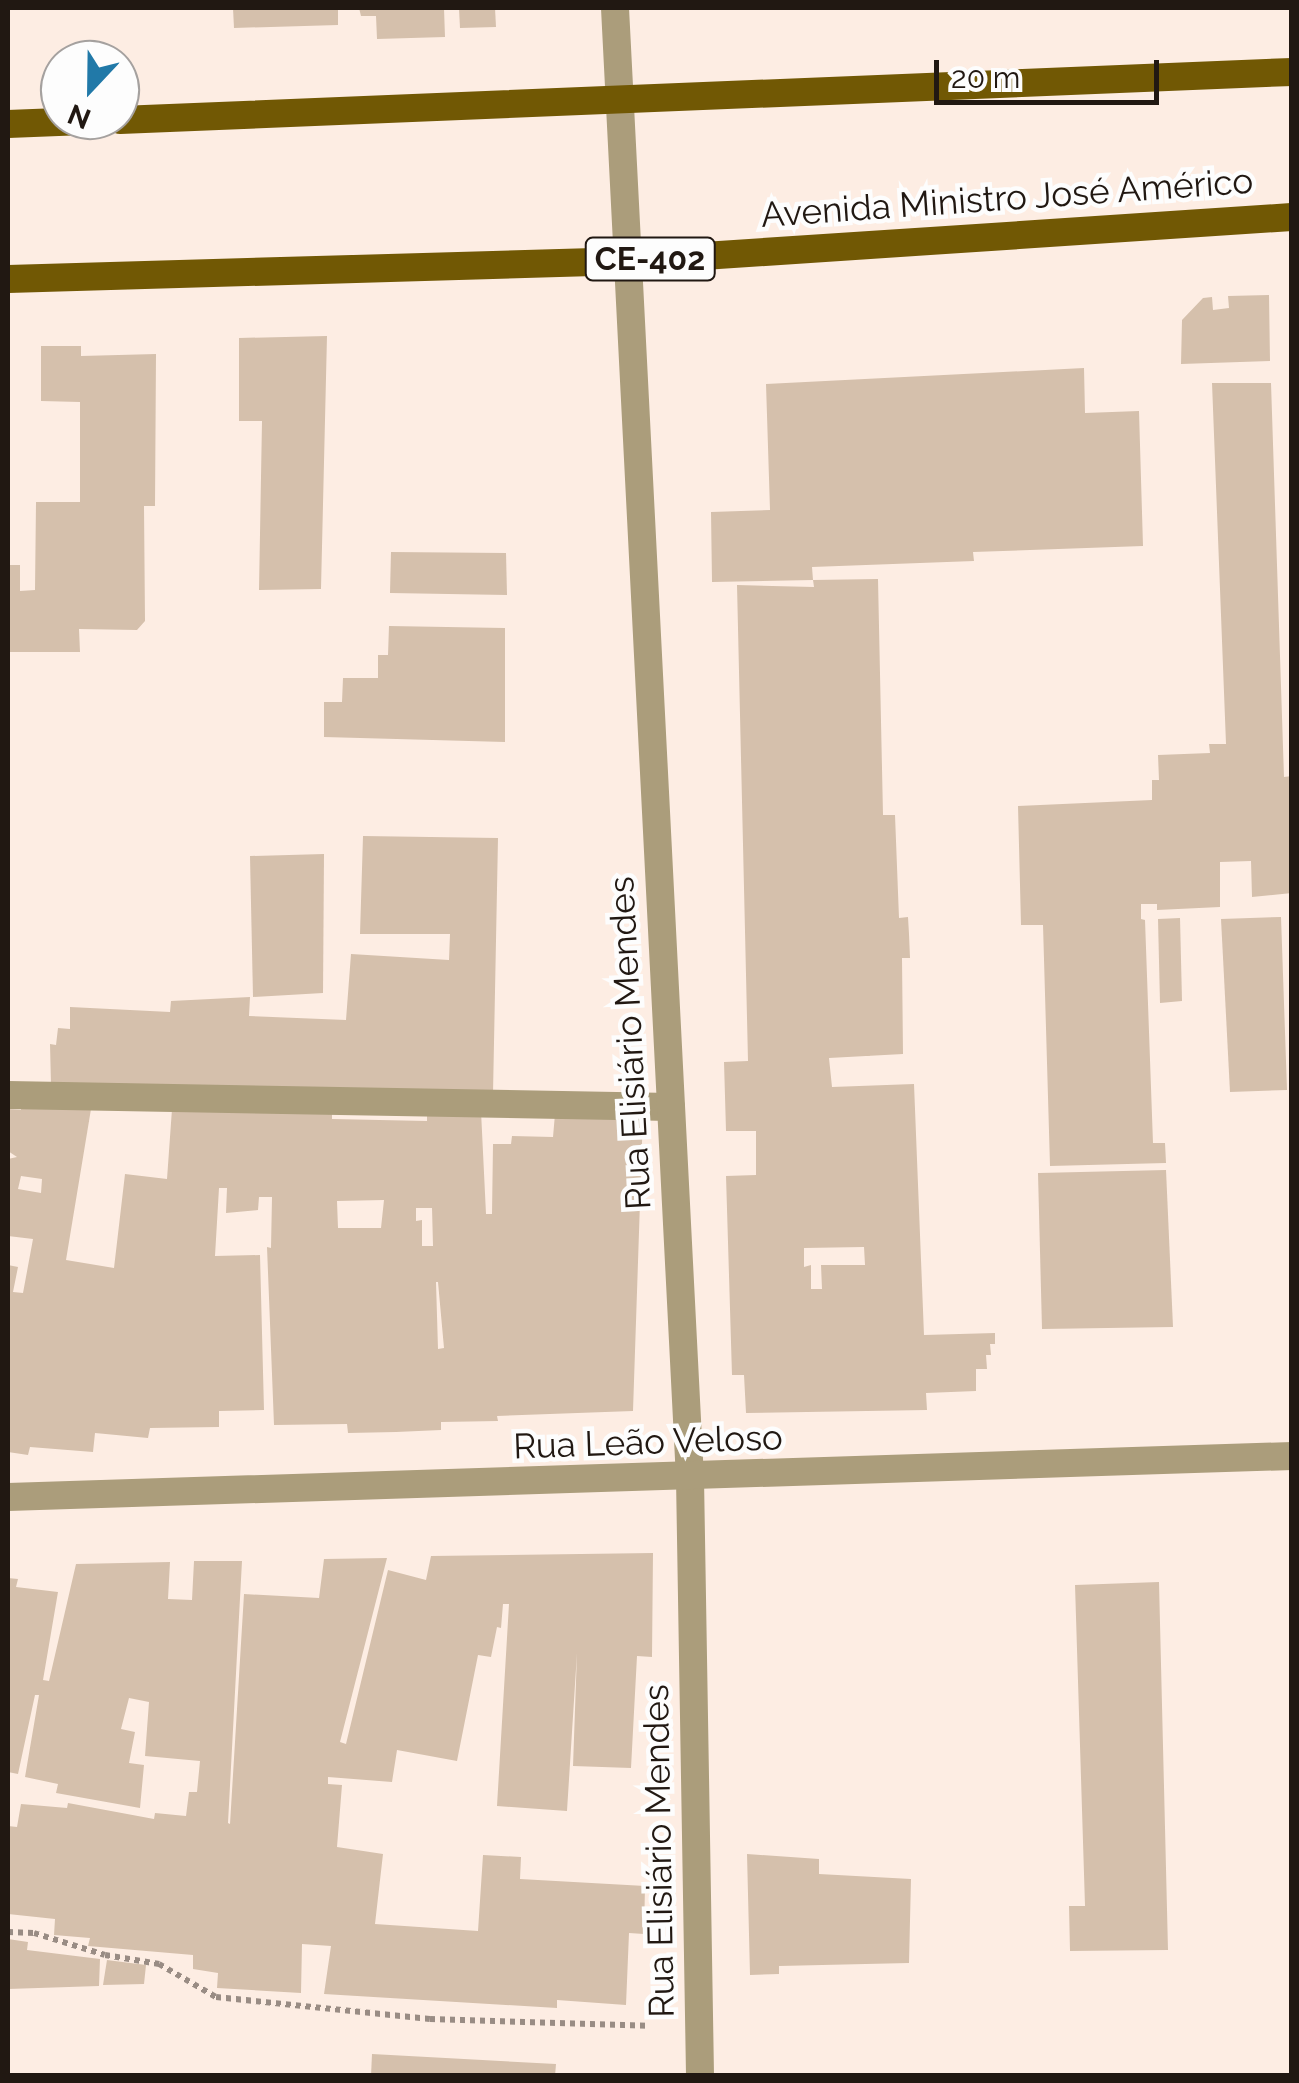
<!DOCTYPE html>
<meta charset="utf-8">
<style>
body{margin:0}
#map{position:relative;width:1299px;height:2083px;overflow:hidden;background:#fdede3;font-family:Raleway,sans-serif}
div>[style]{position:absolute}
.building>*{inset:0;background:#d5c0ac}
.path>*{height:6px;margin-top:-3px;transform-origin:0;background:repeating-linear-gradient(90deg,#998c84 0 5px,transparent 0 10px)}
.service>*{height:28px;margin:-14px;padding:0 14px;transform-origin:14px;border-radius:14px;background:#ab9d7b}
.minor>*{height:28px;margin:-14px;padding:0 14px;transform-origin:14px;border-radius:14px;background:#ab9d7b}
.primary>*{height:28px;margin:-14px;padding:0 14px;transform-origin:14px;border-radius:14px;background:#715804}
span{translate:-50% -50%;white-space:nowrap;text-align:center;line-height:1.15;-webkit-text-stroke:9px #fdfdfd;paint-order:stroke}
.shield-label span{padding:2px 8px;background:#fdfdfd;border:2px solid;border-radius:8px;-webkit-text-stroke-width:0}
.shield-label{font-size:32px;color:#211812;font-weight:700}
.street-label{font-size:35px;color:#211812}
.frame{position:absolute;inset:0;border:10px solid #211812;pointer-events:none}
.north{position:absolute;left:40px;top:40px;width:100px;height:100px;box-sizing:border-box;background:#fdfdfd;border:2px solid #a5a19f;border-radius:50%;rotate:202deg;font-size:28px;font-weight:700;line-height:40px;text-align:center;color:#211812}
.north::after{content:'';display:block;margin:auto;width:35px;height:45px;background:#2179a8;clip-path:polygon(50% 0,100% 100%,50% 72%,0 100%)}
.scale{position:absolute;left:934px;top:60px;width:225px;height:45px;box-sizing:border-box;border:5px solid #211812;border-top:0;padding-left:12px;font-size:30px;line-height:35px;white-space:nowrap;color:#211812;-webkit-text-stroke:8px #fdfdfd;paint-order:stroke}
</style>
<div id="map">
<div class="building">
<i style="clip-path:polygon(233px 8px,338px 8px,338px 25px,234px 28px)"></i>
<i style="clip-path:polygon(359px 8px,444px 8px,445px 37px,377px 39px,376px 16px,361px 16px)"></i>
<i style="clip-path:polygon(459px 8px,495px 8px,496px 27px,460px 28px)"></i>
<i style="clip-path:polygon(1269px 295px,1270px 361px,1181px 364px,1182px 320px,1203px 298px,1212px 297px,1213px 310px,1229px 308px,1228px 296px)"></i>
<i style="clip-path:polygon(327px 336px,321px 589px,259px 590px,262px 421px,239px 421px,239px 338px)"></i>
<i style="clip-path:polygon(41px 346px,81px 346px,81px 356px,156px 354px,155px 506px,144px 506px,145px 621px,137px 630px,79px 629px,80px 652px,8px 652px,8px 565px,20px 565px,20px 591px,35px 590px,36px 502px,80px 502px,80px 402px,41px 401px)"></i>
<i style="clip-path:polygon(1084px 368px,1085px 413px,1139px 411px,1143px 546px,973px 552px,974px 561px,812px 567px,813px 580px,712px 582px,711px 512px,770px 510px,766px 384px)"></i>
<i style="clip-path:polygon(1212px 383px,1271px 383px,1284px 777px,1292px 776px,1292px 893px,1252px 897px,1251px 861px,1220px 862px,1220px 907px,1157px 910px,1157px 904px,1141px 904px,1141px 919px,1145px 920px,1153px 1143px,1165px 1143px,1166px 1163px,1050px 1166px,1043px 925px,1021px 925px,1018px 806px,1152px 800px,1152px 780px,1159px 780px,1158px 755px,1210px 753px,1209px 744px,1226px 744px)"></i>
<i style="clip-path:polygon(391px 552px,506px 553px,507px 595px,390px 593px)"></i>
<i style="clip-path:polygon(evenodd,878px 579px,883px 815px,895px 815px,899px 918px,908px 917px,909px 934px,910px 958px,902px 958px,903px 1054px,829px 1058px,832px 1087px,914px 1084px,924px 1335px,995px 1333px,995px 1344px,990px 1344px,991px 1355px,986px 1355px,987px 1369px,976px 1369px,976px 1391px,926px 1393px,927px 1410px,746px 1413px,744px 1375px,732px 1375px,726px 1176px,756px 1175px,756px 1131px,726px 1131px,724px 1062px,748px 1061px,737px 585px,814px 587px,813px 580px,878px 579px,864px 1247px,865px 1265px,821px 1265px,822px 1289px,811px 1289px,811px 1265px,804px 1267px,804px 1248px,864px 1247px)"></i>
<i style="clip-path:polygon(389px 626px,505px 628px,505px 742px,324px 737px,324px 702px,342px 702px,343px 678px,378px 678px,378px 655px,388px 655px)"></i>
<i style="clip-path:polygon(363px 836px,498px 838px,493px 1094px,51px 1085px,50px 1044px,56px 1045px,58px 1028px,70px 1029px,70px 1007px,170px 1012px,171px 1001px,250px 997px,249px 1016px,346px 1020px,351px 954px,449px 960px,450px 934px,360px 934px)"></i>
<i style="clip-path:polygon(324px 854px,323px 993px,253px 997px,250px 856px)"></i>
<i style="clip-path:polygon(1281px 917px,1287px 1090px,1230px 1092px,1221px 919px)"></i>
<i style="clip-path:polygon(1180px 918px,1182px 1001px,1160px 1003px,1158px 919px)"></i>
<i style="clip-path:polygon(evenodd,21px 1104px,91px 1109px,66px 1260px,114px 1268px,125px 1174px,167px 1179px,172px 1109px,332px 1107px,332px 1119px,427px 1121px,427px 1110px,481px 1111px,486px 1214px,492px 1214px,493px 1144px,511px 1144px,512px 1136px,553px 1137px,555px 1114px,643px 1113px,633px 1411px,497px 1416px,498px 1421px,441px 1422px,441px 1430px,396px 1432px,348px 1433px,347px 1424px,274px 1425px,267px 1247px,271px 1248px,272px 1197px,259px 1197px,258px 1210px,226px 1213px,227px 1188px,219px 1188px,215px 1256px,260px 1255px,264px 1410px,219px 1411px,219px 1427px,150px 1428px,148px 1438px,95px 1433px,93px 1452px,30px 1447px,28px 1455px,8px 1452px,8px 1265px,18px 1267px,13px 1292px,23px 1293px,33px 1239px,8px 1236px,8px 1159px,17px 1157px,8px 1151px,8px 1109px,21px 1110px,21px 1104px,21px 1176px,42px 1179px,41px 1193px,18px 1189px,21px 1176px,21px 1104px,384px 1200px,381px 1228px,338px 1228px,337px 1201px,384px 1200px,21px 1104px,416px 1208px,432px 1208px,433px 1246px,422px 1246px,422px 1220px,416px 1221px,416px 1208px,21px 1104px,436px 1282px,438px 1282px,444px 1348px,438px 1349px,436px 1282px)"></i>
<i style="clip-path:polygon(1166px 1170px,1173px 1327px,1042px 1329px,1038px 1173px)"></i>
<i style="clip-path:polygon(653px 1553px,652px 1657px,637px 1656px,631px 1768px,573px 1766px,577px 1653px,567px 1811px,497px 1806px,509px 1604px,503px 1604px,501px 1628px,497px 1627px,491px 1657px,478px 1655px,457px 1761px,397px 1750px,392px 1782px,328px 1777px,328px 1784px,342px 1785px,337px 1847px,383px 1854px,375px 1924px,478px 1931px,483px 1855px,521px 1857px,520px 1879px,645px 1886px,644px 1934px,629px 1933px,626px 2005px,557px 2000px,557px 2008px,324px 1994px,331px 1946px,302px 1944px,301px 1993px,217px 1988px,218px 1973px,193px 1969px,193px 1955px,88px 1946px,90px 1938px,54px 1935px,55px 1919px,8px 1914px,8px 1826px,17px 1827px,21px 1804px,67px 1808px,68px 1803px,154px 1819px,155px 1813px,186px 1816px,189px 1792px,197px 1792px,200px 1761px,145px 1756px,149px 1702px,129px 1698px,121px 1729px,135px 1732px,129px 1763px,144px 1765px,140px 1808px,56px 1793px,58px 1784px,25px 1777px,39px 1695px,35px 1695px,18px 1774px,8px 1772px,8px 1578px,18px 1579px,16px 1587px,58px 1592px,43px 1680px,49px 1681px,76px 1564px,170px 1562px,168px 1599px,192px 1600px,194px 1561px,242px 1561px,228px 1823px,230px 1824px,244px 1594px,319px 1598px,324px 1559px,387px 1558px,340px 1742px,346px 1744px,388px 1570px,426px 1580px,431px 1556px)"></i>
<i style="clip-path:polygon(1159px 1582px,1168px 1950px,1070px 1951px,1069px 1906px,1085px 1906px,1075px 1585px)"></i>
<i style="clip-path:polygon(747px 1854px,819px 1859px,819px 1874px,911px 1879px,909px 1963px,779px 1966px,779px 1974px,750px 1975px)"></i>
<i style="clip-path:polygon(8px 1939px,28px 1942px,27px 1950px,100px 1959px,99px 1986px,8px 1989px)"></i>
<i style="clip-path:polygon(107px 1960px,146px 1965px,144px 1984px,103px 1985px)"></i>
<i style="clip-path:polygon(372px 2054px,556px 2064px,555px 2076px,371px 2076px)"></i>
</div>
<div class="path">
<i style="left:8px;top:1932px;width:26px;rotate:2deg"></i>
<i style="left:34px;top:1933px;width:74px;rotate:17.2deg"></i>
<i style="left:105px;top:1955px;width:55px;rotate:9.5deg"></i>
<i style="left:159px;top:1964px;width:66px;rotate:30.1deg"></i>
<i style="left:216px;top:1997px;width:215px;rotate:5.9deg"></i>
<i style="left:430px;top:2019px;width:218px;rotate:1.8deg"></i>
</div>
<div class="service">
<i style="left:8px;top:1095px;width:663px;rotate:1.04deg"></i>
</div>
<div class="minor">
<i style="left:615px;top:8px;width:1472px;rotate:87.08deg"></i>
<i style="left:690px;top:1478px;width:598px;rotate:89.04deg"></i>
<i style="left:8px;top:1497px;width:1285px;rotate:-1.83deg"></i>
</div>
<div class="primary">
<i style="left:120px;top:120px;width:1173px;rotate:-2.35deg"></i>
<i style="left:8px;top:124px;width:101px;rotate:-2.3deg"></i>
<i style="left:8px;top:279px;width:620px;rotate:-1.66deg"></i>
<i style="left:628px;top:261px;width:665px;rotate:-3.79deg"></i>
</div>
<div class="shield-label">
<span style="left:650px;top:259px">CE-402</span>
</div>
<div class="street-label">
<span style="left:1007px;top:198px;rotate:-4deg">Avenida Ministro José Américo</span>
<span style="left:630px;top:1043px;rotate:-93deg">Rua Elisiário Mendes</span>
<span style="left:648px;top:1442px;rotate:-2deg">Rua Leão Veloso</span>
<span style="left:659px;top:1851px;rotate:-91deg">Rua Elisiário Mendes</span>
</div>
<div class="frame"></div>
<div class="north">N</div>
<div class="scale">20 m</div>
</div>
